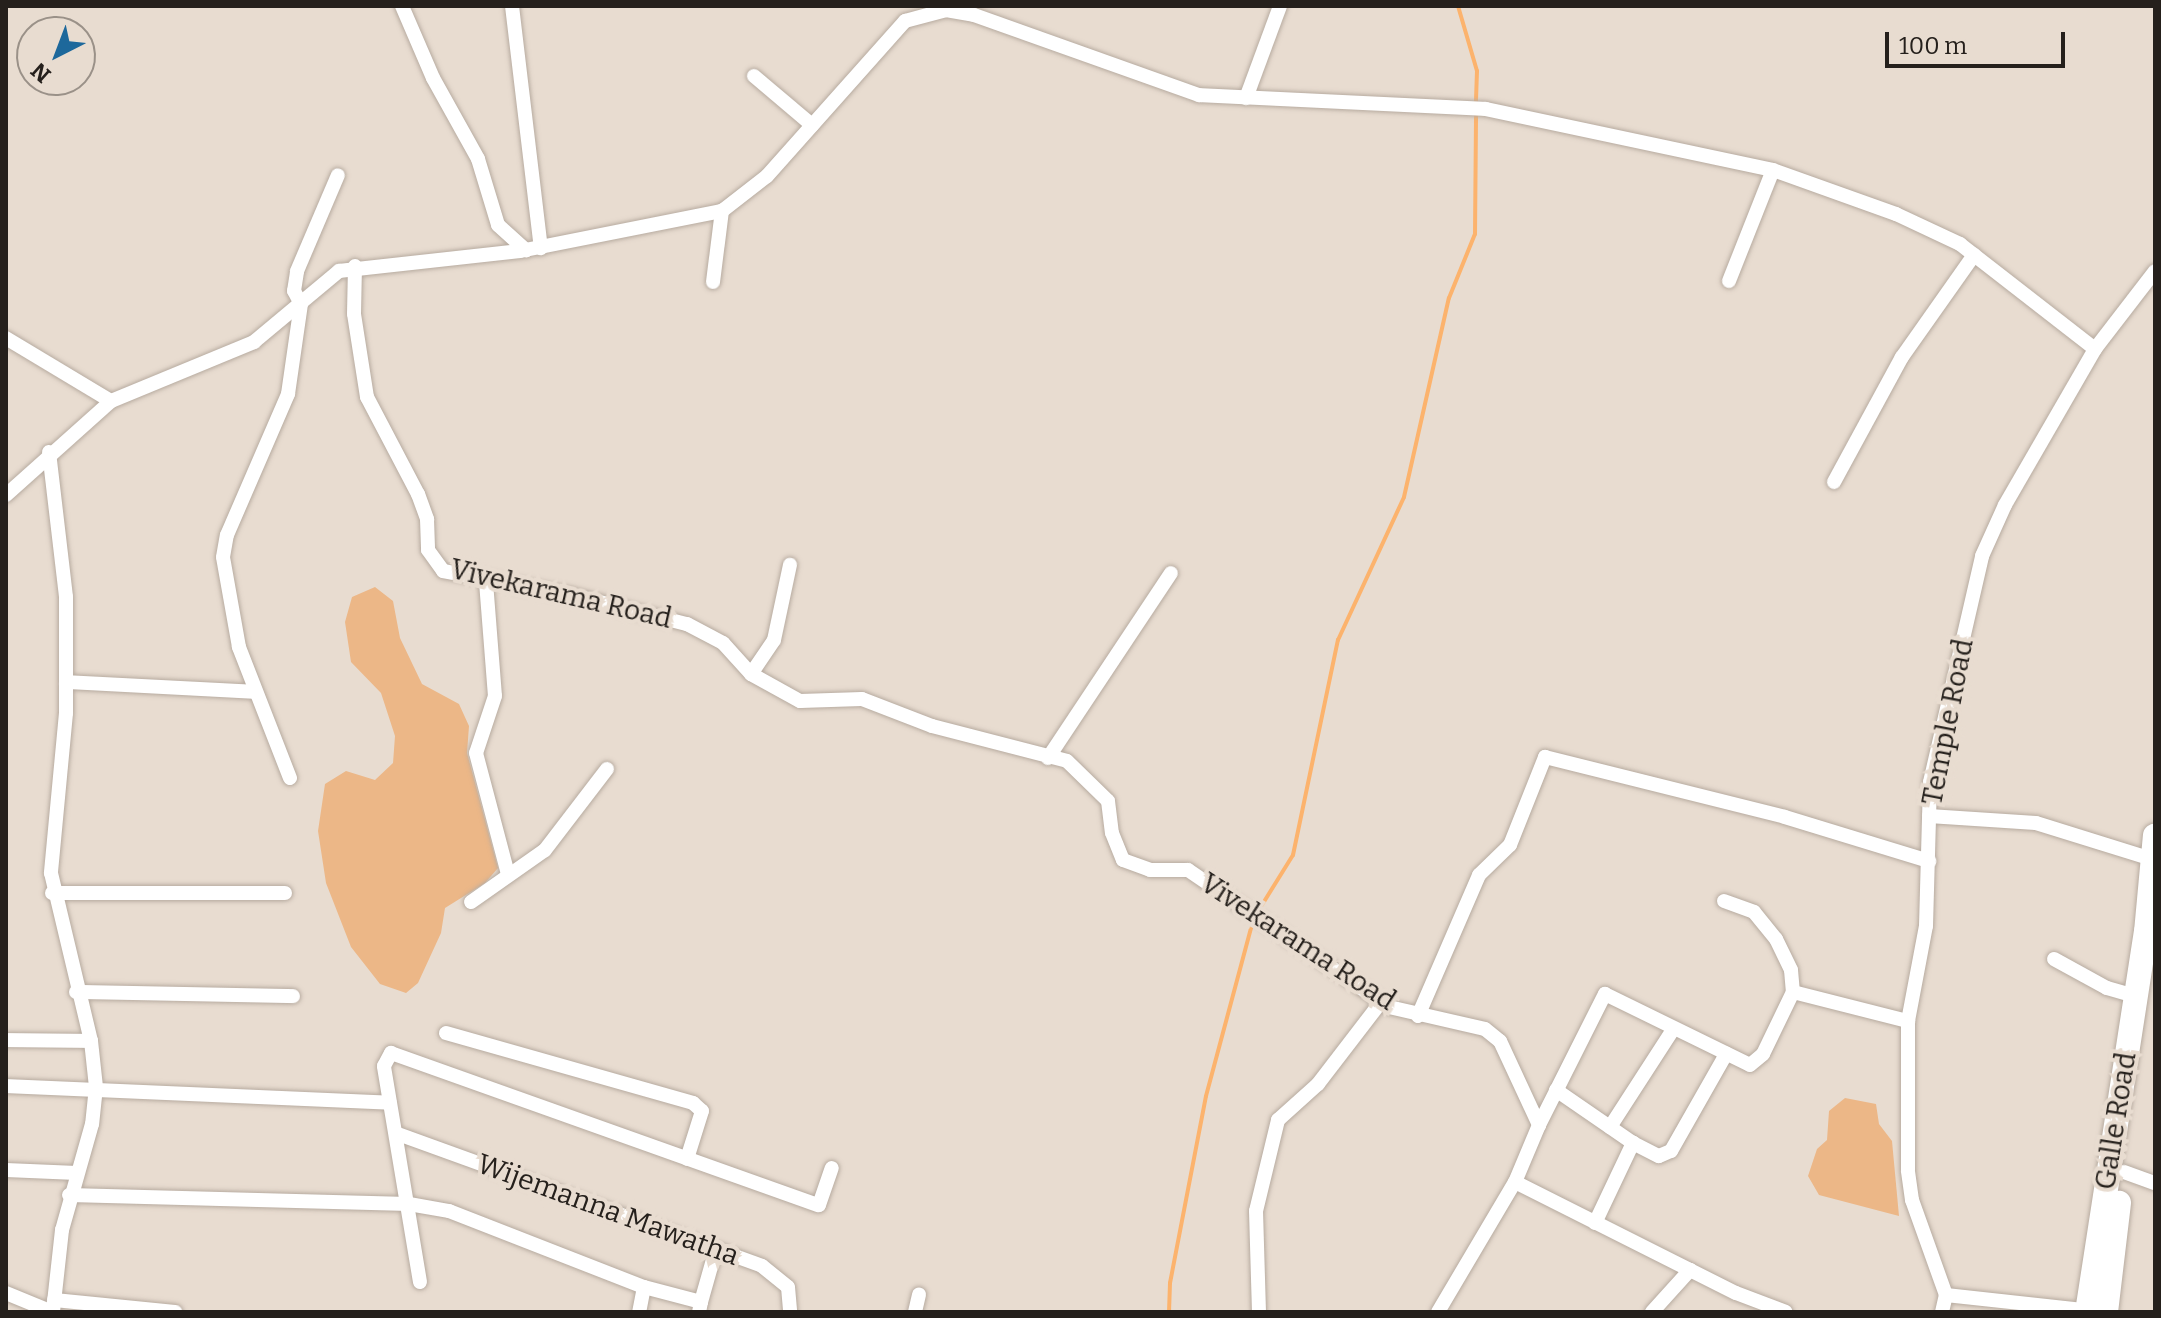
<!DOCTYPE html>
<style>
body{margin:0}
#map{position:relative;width:2161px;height:1318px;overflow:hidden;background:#e8dcd0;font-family:Bitter,serif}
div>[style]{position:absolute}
.green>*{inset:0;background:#ecb787}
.stream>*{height:4px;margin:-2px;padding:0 2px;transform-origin:2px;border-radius:2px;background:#fcb36d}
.roads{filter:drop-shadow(0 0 2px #b7aba0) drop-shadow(0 0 2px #b7aba0)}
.street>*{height:14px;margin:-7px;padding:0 7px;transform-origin:7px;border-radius:7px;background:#fff}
.highway>*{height:24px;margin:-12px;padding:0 12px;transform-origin:12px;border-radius:12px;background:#fff}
span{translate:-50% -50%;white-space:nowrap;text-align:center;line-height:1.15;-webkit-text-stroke:8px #e8dcd0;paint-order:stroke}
.street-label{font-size:28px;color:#25201c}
.frame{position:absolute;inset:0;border:8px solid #25201c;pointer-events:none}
.north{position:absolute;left:16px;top:16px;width:80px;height:80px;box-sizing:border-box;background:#e8dcd0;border:2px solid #9a9188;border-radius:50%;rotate:222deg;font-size:22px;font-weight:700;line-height:32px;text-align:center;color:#25201c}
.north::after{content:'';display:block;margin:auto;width:28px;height:36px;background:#1d689b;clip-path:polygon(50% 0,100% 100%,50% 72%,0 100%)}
.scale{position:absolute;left:1885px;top:32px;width:180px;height:36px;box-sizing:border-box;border:4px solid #25201c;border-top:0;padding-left:10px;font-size:24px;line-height:28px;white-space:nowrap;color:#25201c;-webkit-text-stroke:6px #e8dcd0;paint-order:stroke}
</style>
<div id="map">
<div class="green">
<i style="clip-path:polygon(375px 587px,393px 601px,400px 638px,422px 684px,459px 704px,469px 726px,467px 753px,498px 868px,485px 883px,445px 908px,441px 933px,418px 983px,406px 993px,380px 984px,351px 947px,326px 883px,318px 831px,325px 784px,346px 771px,375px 780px,393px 763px,395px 736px,381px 693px,351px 662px,345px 622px,352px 597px)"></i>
<i style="clip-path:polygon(1845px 1098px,1876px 1104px,1879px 1124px,1892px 1141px,1899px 1216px,1819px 1195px,1808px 1176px,1817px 1149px,1827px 1140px,1829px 1111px)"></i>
</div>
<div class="stream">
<i style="left:1458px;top:6px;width:68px;rotate:73.7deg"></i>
<i style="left:1477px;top:71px;width:33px;rotate:92deg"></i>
<i style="left:1257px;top:913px;width:68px;rotate:-58.2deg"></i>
<i style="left:1293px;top:855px;width:220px;rotate:-78.2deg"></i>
<i style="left:1338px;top:640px;width:157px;rotate:-65.2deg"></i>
<i style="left:1404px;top:497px;width:204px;rotate:-77.3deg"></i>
<i style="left:1449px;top:298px;width:69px;rotate:-67.9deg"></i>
<i style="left:1475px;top:234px;width:121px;rotate:-89.5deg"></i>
<i style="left:1169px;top:1312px;width:29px;rotate:-88deg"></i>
<i style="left:1170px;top:1283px;width:190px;rotate:-79.1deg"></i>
<i style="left:1206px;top:1096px;width:182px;rotate:-75deg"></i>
</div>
<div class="roads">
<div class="street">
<i style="left:402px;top:6px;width:78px;rotate:66.7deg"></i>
<i style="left:433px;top:78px;width:93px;rotate:60.9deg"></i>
<i style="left:478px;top:159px;width:69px;rotate:73.1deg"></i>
<i style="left:498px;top:225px;width:38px;rotate:42deg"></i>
<i style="left:512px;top:6px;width:244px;rotate:83.2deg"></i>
<i style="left:754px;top:76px;width:76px;rotate:40.2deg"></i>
<i style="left:1246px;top:98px;width:98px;rotate:-69.7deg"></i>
<i style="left:355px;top:266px;width:48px;rotate:91.2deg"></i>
<i style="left:354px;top:314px;width:84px;rotate:81.1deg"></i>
<i style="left:367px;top:397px;width:110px;rotate:62.3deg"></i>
<i style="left:418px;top:494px;width:27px;rotate:70deg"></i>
<i style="left:427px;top:519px;width:31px;rotate:88deg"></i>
<i style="left:428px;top:550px;width:26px;rotate:54deg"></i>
<i style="left:443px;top:571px;width:131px;rotate:10.5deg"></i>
<i style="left:572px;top:595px;width:119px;rotate:14.2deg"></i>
<i style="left:687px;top:624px;width:41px;rotate:27.8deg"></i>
<i style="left:723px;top:643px;width:42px;rotate:47.9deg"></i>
<i style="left:751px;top:674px;width:56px;rotate:28.9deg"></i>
<i style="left:800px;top:701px;width:62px;rotate:-1.8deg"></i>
<i style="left:862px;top:699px;width:75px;rotate:21.1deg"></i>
<i style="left:932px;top:726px;width:139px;rotate:14.5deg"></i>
<i style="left:1067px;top:761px;width:57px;rotate:44.3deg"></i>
<i style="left:1108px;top:801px;width:32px;rotate:83deg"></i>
<i style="left:1112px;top:833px;width:29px;rotate:68deg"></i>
<i style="left:1123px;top:860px;width:29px;rotate:20deg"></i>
<i style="left:1150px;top:870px;width:38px"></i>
<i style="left:1188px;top:870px;width:243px;rotate:34.3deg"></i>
<i style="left:1389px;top:1007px;width:98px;rotate:12.9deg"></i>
<i style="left:1485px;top:1029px;width:19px;rotate:39deg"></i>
<i style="left:1500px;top:1041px;width:93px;rotate:65.1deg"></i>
<i style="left:1539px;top:1125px;width:62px;rotate:112.8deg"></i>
<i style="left:1515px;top:1182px;width:247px;rotate:26.7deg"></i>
<i style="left:1736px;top:1293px;width:53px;rotate:20.8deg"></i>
<i style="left:1729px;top:281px;width:119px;rotate:-68.4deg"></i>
<i style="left:713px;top:282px;width:72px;rotate:-82.8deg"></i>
<i style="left:6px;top:338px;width:122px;rotate:31deg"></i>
<i style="left:49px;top:452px;width:146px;rotate:83.3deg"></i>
<i style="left:66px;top:597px;width:116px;rotate:90deg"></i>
<i style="left:66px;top:713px;width:161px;rotate:95.4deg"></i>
<i style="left:51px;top:873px;width:173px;rotate:76.6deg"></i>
<i style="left:91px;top:1041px;width:46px;rotate:83.8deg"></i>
<i style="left:96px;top:1087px;width:37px;rotate:96deg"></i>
<i style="left:92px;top:1124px;width:110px;rotate:105.8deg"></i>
<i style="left:62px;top:1230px;width:82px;rotate:96.3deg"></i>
<i style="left:1834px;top:482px;width:142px;rotate:-61.5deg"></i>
<i style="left:1902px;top:357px;width:125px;rotate:-54.8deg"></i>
<i style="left:6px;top:495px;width:141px;rotate:-41.8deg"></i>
<i style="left:111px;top:401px;width:155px;rotate:-22.4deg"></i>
<i style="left:254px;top:342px;width:111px;rotate:-39.9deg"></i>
<i style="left:339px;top:271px;width:182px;rotate:-6.3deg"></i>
<i style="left:520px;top:251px;width:206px;rotate:-11.2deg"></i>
<i style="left:722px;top:211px;width:57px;rotate:-37.9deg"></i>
<i style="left:767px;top:176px;width:208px;rotate:-48.3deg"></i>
<i style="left:905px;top:21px;width:42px;rotate:-15deg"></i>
<i style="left:946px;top:10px;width:28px;rotate:10deg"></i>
<i style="left:974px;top:15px;width:239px;rotate:19.6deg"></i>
<i style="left:1199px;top:95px;width:287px;rotate:2.8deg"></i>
<i style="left:1486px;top:109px;width:293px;rotate:12deg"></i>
<i style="left:1773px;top:170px;width:131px;rotate:19.7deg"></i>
<i style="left:1896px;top:214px;width:71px;rotate:25.1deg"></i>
<i style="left:1960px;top:244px;width:171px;rotate:37.9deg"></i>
<i style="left:486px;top:582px;width:114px;rotate:85.5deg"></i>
<i style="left:495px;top:696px;width:60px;rotate:108.4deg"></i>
<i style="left:476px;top:753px;width:125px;rotate:75.2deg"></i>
<i style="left:751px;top:674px;width:41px;rotate:-55.9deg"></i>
<i style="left:774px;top:640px;width:77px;rotate:-78deg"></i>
<i style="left:66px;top:682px;width:190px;rotate:3deg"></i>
<i style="left:1048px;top:758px;width:222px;rotate:-56.4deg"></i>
<i style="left:290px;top:778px;width:141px;rotate:-111.3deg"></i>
<i style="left:239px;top:647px;width:91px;rotate:-100.1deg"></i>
<i style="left:223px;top:557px;width:22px;rotate:-80deg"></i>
<i style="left:227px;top:535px;width:154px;rotate:-66.6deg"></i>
<i style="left:288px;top:394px;width:91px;rotate:-81.8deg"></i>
<i style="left:301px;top:304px;width:15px;rotate:-118deg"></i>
<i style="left:294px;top:291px;width:20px;rotate:-81deg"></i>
<i style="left:297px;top:271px;width:104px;rotate:-66.9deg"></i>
<i style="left:1929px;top:816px;width:107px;rotate:3.7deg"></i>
<i style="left:2036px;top:823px;width:125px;rotate:17.3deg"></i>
<i style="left:52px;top:893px;width:233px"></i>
<i style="left:1724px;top:901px;width:32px;rotate:20deg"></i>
<i style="left:1754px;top:912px;width:35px;rotate:51deg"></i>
<i style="left:1776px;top:939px;width:34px;rotate:64deg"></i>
<i style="left:1791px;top:970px;width:22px;rotate:85deg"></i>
<i style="left:471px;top:902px;width:90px;rotate:-35.1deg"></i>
<i style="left:545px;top:850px;width:102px;rotate:-52.6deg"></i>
<i style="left:2054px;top:959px;width:60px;rotate:28.7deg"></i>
<i style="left:2107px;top:988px;width:29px;rotate:16deg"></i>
<i style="left:76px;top:992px;width:217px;rotate:1.1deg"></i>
<i style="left:1418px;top:1016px;width:154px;rotate:-66.6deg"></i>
<i style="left:1479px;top:875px;width:43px;rotate:-44.1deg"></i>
<i style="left:1510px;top:845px;width:95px;rotate:-68.3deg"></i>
<i style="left:1545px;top:757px;width:247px;rotate:14deg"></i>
<i style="left:1785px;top:817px;width:151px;rotate:17deg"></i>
<i style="left:446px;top:1033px;width:257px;rotate:15.8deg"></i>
<i style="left:693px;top:1103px;width:12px;rotate:42deg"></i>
<i style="left:702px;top:1111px;width:50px;rotate:107.4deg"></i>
<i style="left:6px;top:1040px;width:85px;rotate:0.7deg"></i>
<i style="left:6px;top:1086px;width:384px;rotate:2.5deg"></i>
<i style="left:1556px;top:1090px;width:93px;rotate:34.5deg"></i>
<i style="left:1539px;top:1125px;width:147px;rotate:-63.3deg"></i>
<i style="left:1605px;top:994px;width:161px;rotate:26.1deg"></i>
<i style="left:1750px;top:1065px;width:17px;rotate:-40deg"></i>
<i style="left:1763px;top:1054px;width:69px;rotate:-64.2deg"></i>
<i style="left:1793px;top:992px;width:119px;rotate:14.2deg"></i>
<i style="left:1610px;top:1127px;width:114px;rotate:-57.1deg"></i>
<i style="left:398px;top:1134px;width:387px;rotate:19.9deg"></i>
<i style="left:762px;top:1266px;width:33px;rotate:39deg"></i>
<i style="left:788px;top:1287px;width:25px;rotate:85deg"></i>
<i style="left:6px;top:1170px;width:71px;rotate:2.4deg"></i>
<i style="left:2124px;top:1172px;width:33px;rotate:20deg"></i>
<i style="left:69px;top:1195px;width:340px;rotate:1.5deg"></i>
<i style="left:409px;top:1204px;width:41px;rotate:9.9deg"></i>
<i style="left:449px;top:1211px;width:209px;rotate:21.3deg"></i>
<i style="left:644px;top:1287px;width:25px;rotate:101deg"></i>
<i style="left:1595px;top:1223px;width:89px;rotate:-64.6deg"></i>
<i style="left:1633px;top:1143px;width:29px;rotate:27deg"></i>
<i style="left:1659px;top:1156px;width:13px;rotate:-23deg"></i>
<i style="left:1671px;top:1151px;width:112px;rotate:-60.4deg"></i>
<i style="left:420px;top:1282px;width:219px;rotate:-99.5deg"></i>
<i style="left:384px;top:1066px;width:15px;rotate:-62deg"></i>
<i style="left:391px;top:1053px;width:454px;rotate:19.6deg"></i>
<i style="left:819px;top:1205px;width:39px;rotate:-71deg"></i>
<i style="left:644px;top:1287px;width:59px;rotate:14.7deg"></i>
<i style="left:701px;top:1302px;width:10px;rotate:101deg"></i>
<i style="left:6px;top:1293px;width:50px;rotate:22.4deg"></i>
<i style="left:1946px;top:1295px;width:149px;rotate:6.2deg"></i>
<i style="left:54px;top:1300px;width:122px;rotate:5.7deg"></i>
<i style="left:701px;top:1302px;width:55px;rotate:-74.2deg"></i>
<i style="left:915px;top:1312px;width:18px;rotate:-77deg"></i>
<i style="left:1259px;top:1312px;width:101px;rotate:-91.7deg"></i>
<i style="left:1256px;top:1211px;width:94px;rotate:-76.4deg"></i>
<i style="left:1278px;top:1120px;width:54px;rotate:-42deg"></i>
<i style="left:1318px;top:1084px;width:103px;rotate:-52.5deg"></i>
<i style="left:1438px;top:1312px;width:151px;rotate:-59.4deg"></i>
<i style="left:1652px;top:1312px;width:57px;rotate:-47.9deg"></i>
<i style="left:1942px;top:1312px;width:17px;rotate:-77deg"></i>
<i style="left:1946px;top:1295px;width:101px;rotate:-109.7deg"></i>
<i style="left:1912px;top:1200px;width:30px;rotate:-98deg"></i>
<i style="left:1908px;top:1170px;width:149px;rotate:-90deg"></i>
<i style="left:1908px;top:1021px;width:97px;rotate:-79.3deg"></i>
<i style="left:1926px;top:926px;width:144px;rotate:-88.4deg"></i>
<i style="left:1930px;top:782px;width:232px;rotate:-77deg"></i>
<i style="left:1982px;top:556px;width:56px;rotate:-65.7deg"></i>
<i style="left:2005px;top:505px;width:180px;rotate:-60deg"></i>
<i style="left:2095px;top:349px;width:98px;rotate:-52.4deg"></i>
</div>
<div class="highway">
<i style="left:2087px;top:1312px;width:385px;rotate:-81.2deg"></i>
<i style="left:2146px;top:932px;width:97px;rotate:-84.7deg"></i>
<i style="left:2106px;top:1312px;width:110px;rotate:-83.2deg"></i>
</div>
</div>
<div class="street-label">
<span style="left:561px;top:594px;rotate:13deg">Vivekarama Road</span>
<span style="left:1948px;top:722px;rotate:-79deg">Temple Road</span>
<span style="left:1298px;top:942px;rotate:33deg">Vivekarama Road</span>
<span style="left:2116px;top:1121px;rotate:-81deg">Galle Road</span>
<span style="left:608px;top:1210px;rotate:20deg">Wijemanna Mawatha</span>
</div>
<div class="frame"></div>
<div class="north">N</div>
<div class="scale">100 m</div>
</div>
